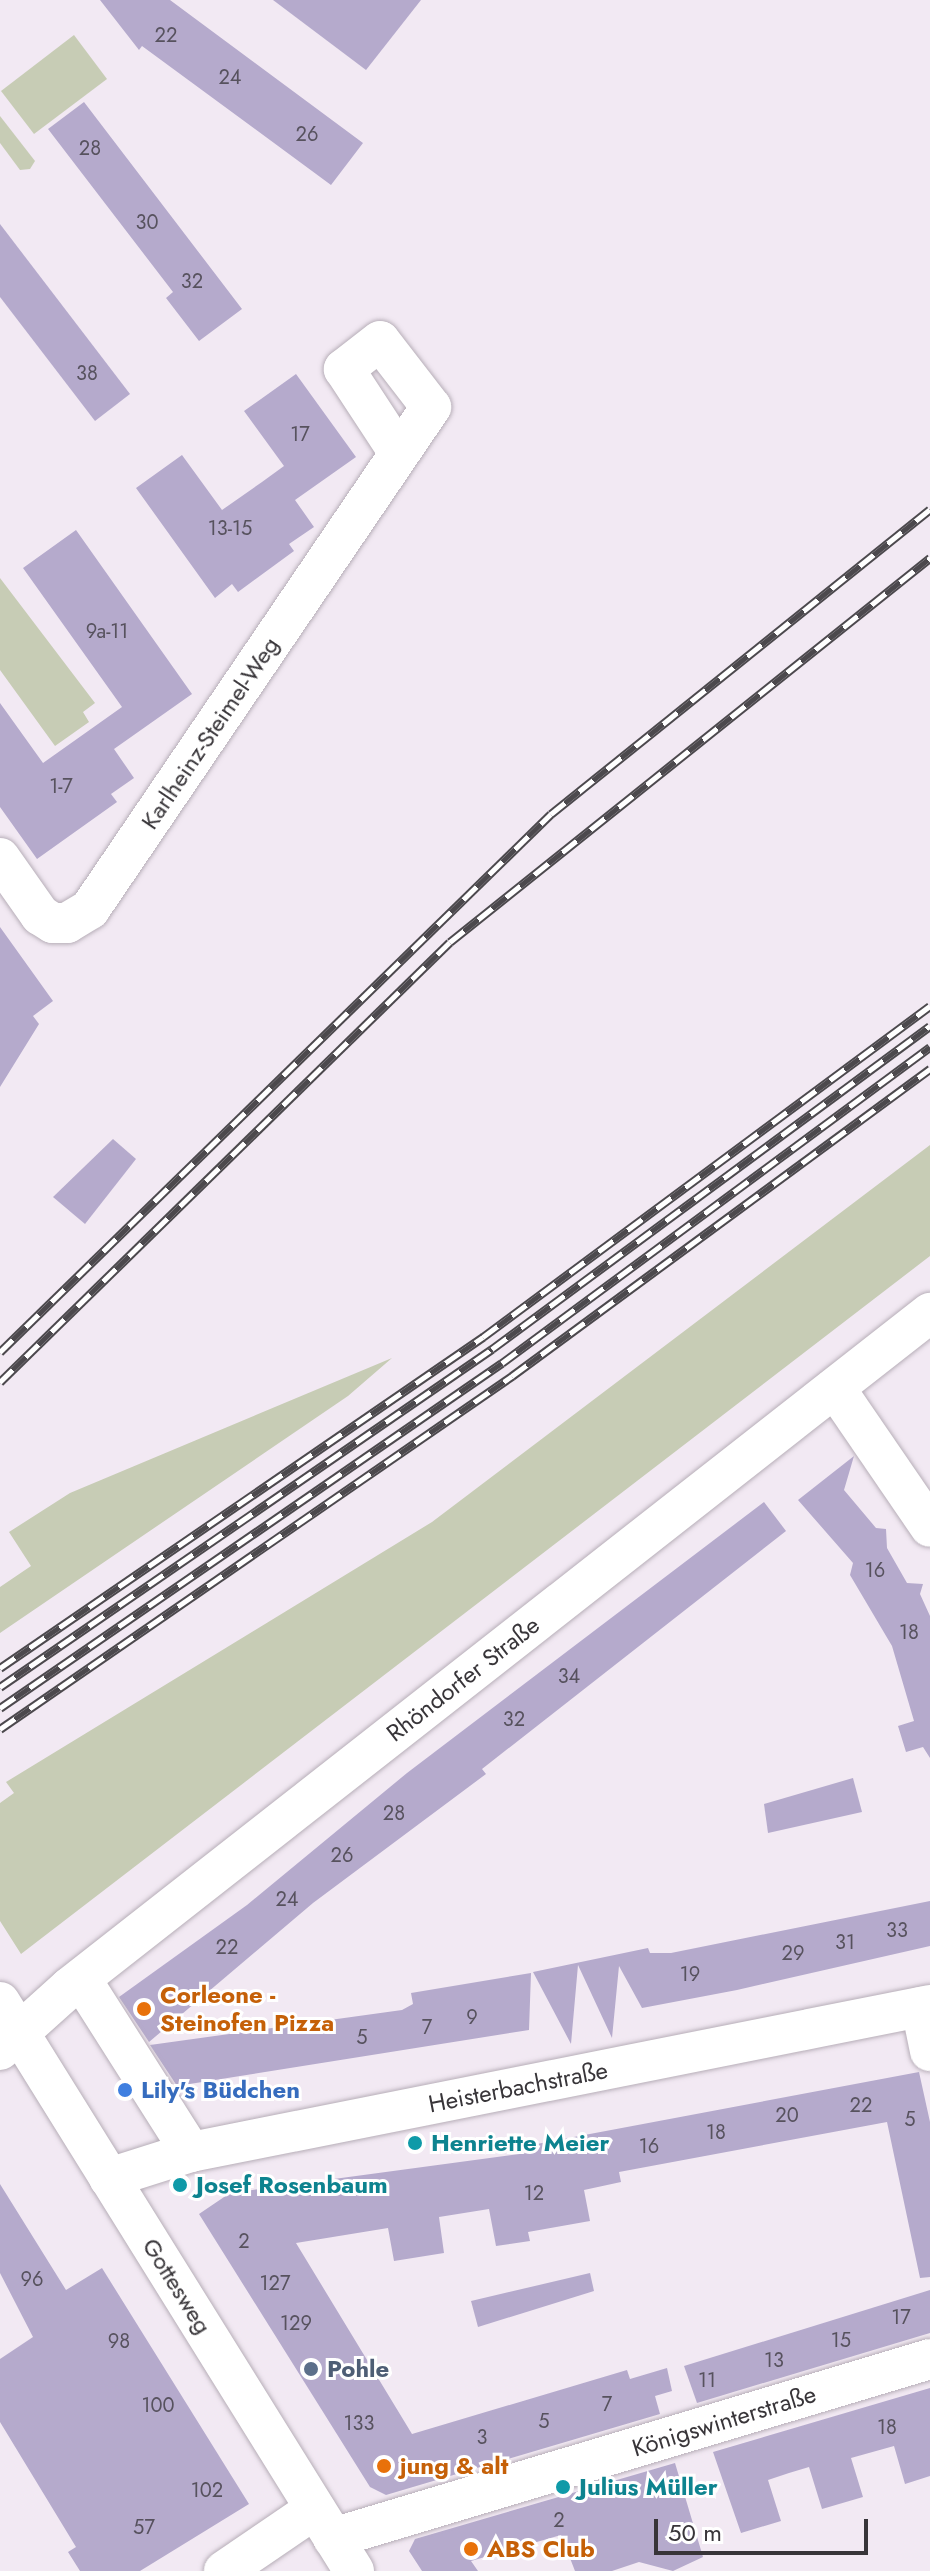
<!DOCTYPE html>
<meta charset="utf-8">
<style>
body{margin:0}
#map{position:relative;width:930px;height:2571px;overflow:hidden;background:#f2e9f3;font-family:Jost,sans-serif}
div>[style]{position:absolute}
.green>*{inset:0;background:#c7ccb5}
.building>*{inset:0;background:#b5aacc}
.roads{filter:drop-shadow(0 0 2px #b7aeb8) drop-shadow(0 0 2px #b7aeb8)}
.minor>*{height:40px;margin:-20px;padding:0 20px;transform-origin:20px;border-radius:20px;background:#fff}
.rail>*{height:9px;margin-top:-4.5px;transform-origin:0;background:repeating-linear-gradient(90deg,#fff 0 18px,#4c494d 0 36px);box-sizing:border-box;border-block:2px solid #4c494d}
.dots>*{width:22px;height:22px;translate:-50% -50%;box-sizing:border-box;border:4px solid #fff;border-radius:50%}
span{translate:-50% -50%;white-space:nowrap;text-align:center;line-height:1.15;-webkit-text-stroke:6px #fff;paint-order:stroke}
.number-label{font-size:20px;color:#57525e}
.number-label span{-webkit-text-stroke-width:0}
.street-label{font-size:24px;color:#383539}
.food-label{font-size:24px;color:#c56008;font-weight:700}
.left{translate:0 -50%;text-align:left}
.shop-label{font-size:24px;color:#366cbe;font-weight:700}
.culture-label{font-size:24px;color:#0d838f;font-weight:700}
.service-label{font-size:24px;color:#4e5e75;font-weight:700}
.scale{position:absolute;left:654px;top:2519px;width:214px;height:36px;box-sizing:border-box;border:4px solid #383539;border-top:0;padding-left:10px;font-size:24px;line-height:28px;white-space:nowrap;color:#383539;-webkit-text-stroke:6px #fff;paint-order:stroke}
</style>
<div id="map">
<div class="green">
<i style="clip-path:polygon(74px 35px,107px 79px,34px 134px,1px 91px)"></i>
<i style="clip-path:polygon(0 116px,35px 161px,30px 169px,20px 170px,0 143px)"></i>
<i style="clip-path:polygon(0 578px,95px 703px,83px 712px,89px 722px,55px 746px,0 670px)"></i>
<i style="clip-path:polygon(930px 1145px,930px 1256px,21px 1954px,0 1921px,0 1803px,14px 1793px,6px 1782px,432px 1522px)"></i>
<i style="clip-path:polygon(392px 1358px,348px 1396px,0 1633px,0 1587px,31px 1566px,9px 1532px,70px 1493px)"></i>
</div>
<div class="building">
<i style="clip-path:polygon(100px 0,170px 0,363px 143px,331px 185px,142px 46px,139px 50px)"></i>
<i style="clip-path:polygon(273px 0,421px 0,366px 70px)"></i>
<i style="clip-path:polygon(84px 102px,242px 309px,199px 341px,166px 298px,173px 292px,48px 129px)"></i>
<i style="clip-path:polygon(0 224px,130px 394px,95px 421px,0 297px)"></i>
<i style="clip-path:polygon(296px 374px,356px 457px,295px 500px,314px 527px,289px 544px,294px 551px,238px 592px,232px 584px,215px 598px,136px 488px,182px 455px,222px 510px,262px 482px,284px 466px,244px 411px)"></i>
<i style="clip-path:polygon(76px 530px,192px 694px,114px 749px,134px 778px,111px 794px,117px 802px,37px 859px,0 807px,0 703px,43px 763px,122px 707px,23px 568px)"></i>
<i style="clip-path:polygon(0 927px,53px 1001px,33px 1016px,39px 1024px,0 1087px)"></i>
<i style="clip-path:polygon(113px 1139px,136px 1159px,85px 1224px,53px 1197px)"></i>
<i style="clip-path:polygon(854px 1456px,844px 1490px,876px 1528px,886px 1529px,887px 1548px,907px 1583px,923px 1584px,920px 1594px,930px 1616px,930px 1758px,923px 1747px,906px 1752px,898px 1726px,914px 1721px,892px 1646px,850px 1575px,853px 1563px,798px 1500px)"></i>
<i style="clip-path:polygon(764px 1502px,786px 1531px,482px 1769px,486px 1774px,313px 1903px,149px 2042px,119px 1997px,247px 1905px,407px 1773px)"></i>
<i style="clip-path:polygon(853px 1778px,862px 1812px,768px 1833px,764px 1804px)"></i>
<i style="clip-path:polygon(930px 1901px,930px 1946px,737px 1990px,642px 2008px,619px 1966px,612px 2038px,578px 1965px,571px 2044px,533px 1972px,648px 1948px,650px 1953px,671px 1953px)"></i>
<i style="clip-path:polygon(531px 1973px,529px 2030px,177px 2086px,150px 2045px,402px 2010px,413px 2004px,411px 1993px)"></i>
<i style="clip-path:polygon(919px 2072px,930px 2122px,930px 2277px,920px 2278px,887px 2122px,619px 2172px,621px 2182px,584px 2190px,590px 2221px,528px 2232px,530px 2241px,496px 2246px,489px 2209px,439px 2217px,444px 2253px,394px 2261px,388px 2228px,296px 2243px,412px 2434px,627px 2370px,630px 2379px,667px 2368px,672px 2391px,655px 2396px,660px 2414px,386px 2495px,370px 2487px,199px 2214px,230px 2193px,527px 2153px,526px 2146px)"></i>
<i style="clip-path:polygon(0 2184px,66px 2290px,102px 2268px,249px 2504px,140px 2571px,80px 2571px,68px 2552px,76px 2547px,0 2422px,0 2359px,33px 2337px,0 2273px)"></i>
<i style="clip-path:polygon(590px 2273px,594px 2291px,478px 2327px,471px 2301px)"></i>
<i style="clip-path:polygon(930px 2290px,930px 2333px,697px 2403px,684px 2366px)"></i>
<i style="clip-path:polygon(930px 2388px,930px 2476px,905px 2484px,894px 2446px,851px 2458px,863px 2497px,822px 2509px,809px 2467px,789px 2473px,768px 2480px,781px 2521px,741px 2533px,713px 2452px)"></i>
<i style="clip-path:polygon(675px 2463px,703px 2557px,673px 2571px,639px 2562px,612px 2571px,575px 2571px,561px 2535px,471px 2561px,478px 2571px,422px 2571px,409px 2551px,415px 2539px)"></i>
</div>
<div class="roads">
<div class="minor">
<i style="left:0;top:858px;width:70px;rotate:54.9deg"></i>
<i style="left:40px;top:915px;width:15px;rotate:32deg"></i>
<i style="left:53px;top:923px;width:14px"></i>
<i style="left:67px;top:923px;width:27px;rotate:-31deg"></i>
<i style="left:90px;top:909px;width:607px;rotate:-55.81deg"></i>
<i style="left:431px;top:407px;width:83px;rotate:-127.7deg"></i>
<i style="left:380px;top:341px;width:46px;rotate:142.1deg"></i>
<i style="left:344px;top:369px;width:97px;rotate:56.8deg"></i>
<i style="left:835px;top:1388px;width:168px;rotate:55.6deg"></i>
<i style="left:81px;top:1979px;width:205px;rotate:57.6deg"></i>
<i style="left:0;top:2002px;width:670px;rotate:58.11deg"></i>
<i style="left:921px;top:2007px;width:45px;rotate:78.4deg"></i>
<i style="left:0;top:2050px;width:94px;rotate:-42deg"></i>
<i style="left:70px;top:1987px;width:1093px;rotate:-38.09deg"></i>
<i style="left:109px;top:2178px;width:86px;rotate:-17.6deg"></i>
<i style="left:191px;top:2152px;width:753px;rotate:-11.25deg"></i>
<i style="left:333px;top:2538px;width:623px;rotate:-16.69deg"></i>
<i style="left:224px;top:2571px;width:110px;rotate:-34.3deg"></i>
</div>
</div>
<div class="rail">
<i style="left:0;top:1352px;width:770px;rotate:-44.32deg"></i>
<i style="left:551px;top:814px;width:486px;rotate:-38.8deg"></i>
<i style="left:0;top:1382px;width:629px;rotate:-44.36deg"></i>
<i style="left:450px;top:942px;width:615px;rotate:-38.66deg"></i>
<i style="left:0;top:1668px;width:586px;rotate:-34.42deg"></i>
<i style="left:483px;top:1337px;width:556px;rotate:-36.52deg"></i>
<i style="left:0;top:1687px;width:597px;rotate:-34.49deg"></i>
<i style="left:492px;top:1349px;width:544px;rotate:-36.41deg"></i>
<i style="left:0;top:1708px;width:609px;rotate:-34.5deg"></i>
<i style="left:502px;top:1363px;width:532px;rotate:-36.44deg"></i>
<i style="left:0;top:1729px;width:622px;rotate:-34.58deg"></i>
<i style="left:512px;top:1376px;width:519px;rotate:-36.3deg"></i>
</div>
<div class="dots">
<i style="left:144px;top:2009px;background:#e8710a"></i>
<i style="left:125px;top:2090px;background:#3f7fe0"></i>
<i style="left:415px;top:2143px;background:#0f9aa8"></i>
<i style="left:180px;top:2185px;background:#0f9aa8"></i>
<i style="left:311px;top:2369px;background:#5c6f8a"></i>
<i style="left:384px;top:2466px;background:#e8710a"></i>
<i style="left:563px;top:2487px;background:#0f9aa8"></i>
<i style="left:471px;top:2549px;background:#e8710a"></i>
</div>
<div class="number-label">
<span style="left:166px;top:35px">22</span>
<span style="left:230px;top:77px">24</span>
<span style="left:307px;top:134px">26</span>
<span style="left:90px;top:148px">28</span>
<span style="left:147px;top:222px">30</span>
<span style="left:192px;top:281px">32</span>
<span style="left:87px;top:373px">38</span>
<span style="left:300px;top:434px">17</span>
<span style="left:230px;top:528px">13-15</span>
<span style="left:107px;top:631px">9a-11</span>
<span style="left:61px;top:786px">1-7</span>
<span style="left:875px;top:1570px">16</span>
<span style="left:909px;top:1632px">18</span>
<span style="left:569px;top:1676px">34</span>
<span style="left:514px;top:1719px">32</span>
<span style="left:394px;top:1813px">28</span>
<span style="left:342px;top:1855px">26</span>
<span style="left:287px;top:1899px">24</span>
<span style="left:897px;top:1930px">33</span>
<span style="left:845px;top:1942px">31</span>
<span style="left:227px;top:1947px">22</span>
<span style="left:793px;top:1953px">29</span>
<span style="left:690px;top:1974px">19</span>
<span style="left:472px;top:2017px">9</span>
<span style="left:427px;top:2027px">7</span>
<span style="left:362px;top:2037px">5</span>
<span style="left:861px;top:2105px">22</span>
<span style="left:787px;top:2115px">20</span>
<span style="left:910px;top:2119px">5</span>
<span style="left:716px;top:2132px">18</span>
<span style="left:649px;top:2146px">16</span>
<span style="left:534px;top:2193px">12</span>
<span style="left:244px;top:2241px">2</span>
<span style="left:32px;top:2279px">96</span>
<span style="left:275px;top:2283px">127</span>
<span style="left:901px;top:2317px">17</span>
<span style="left:296px;top:2323px">129</span>
<span style="left:841px;top:2340px">15</span>
<span style="left:119px;top:2341px">98</span>
<span style="left:774px;top:2360px">13</span>
<span style="left:707px;top:2380px">11</span>
<span style="left:607px;top:2404px">7</span>
<span style="left:158px;top:2405px">100</span>
<span style="left:544px;top:2421px">5</span>
<span style="left:359px;top:2423px">133</span>
<span style="left:887px;top:2427px">18</span>
<span style="left:482px;top:2437px">3</span>
<span style="left:207px;top:2490px">102</span>
<span style="left:559px;top:2520px">2</span>
<span style="left:144px;top:2527px">57</span>
</div>
<div class="street-label">
<span style="left:210px;top:733px;rotate:-56deg">Karlheinz-Steimel-Weg</span>
<span style="left:463px;top:1679px;rotate:-38deg">Rhöndorfer Straße</span>
<span style="left:518px;top:2087px;rotate:-11deg">Heisterbachstraße</span>
<span style="left:177px;top:2286px;rotate:58deg">Gottesweg</span>
<span style="left:724px;top:2421px;rotate:-17deg">Königswinterstraße</span>
</div>
<div class="food-label">
<span class="left" style="left:160px;top:2009px">Corleone -<br>Steinofen Pizza</span>
<span class="left" style="left:400px;top:2466px">jung &amp; alt</span>
<span class="left" style="left:487px;top:2549px">ABS Club</span>
</div>
<div class="shop-label">
<span class="left" style="left:141px;top:2090px">Lily's Büdchen</span>
</div>
<div class="culture-label">
<span class="left" style="left:431px;top:2143px">Henriette Meier</span>
<span class="left" style="left:196px;top:2185px">Josef Rosenbaum</span>
<span class="left" style="left:579px;top:2487px">Julius Müller</span>
</div>
<div class="service-label">
<span class="left" style="left:327px;top:2369px">Pohle</span>
</div>
<div class="scale">50 m</div>
</div>
